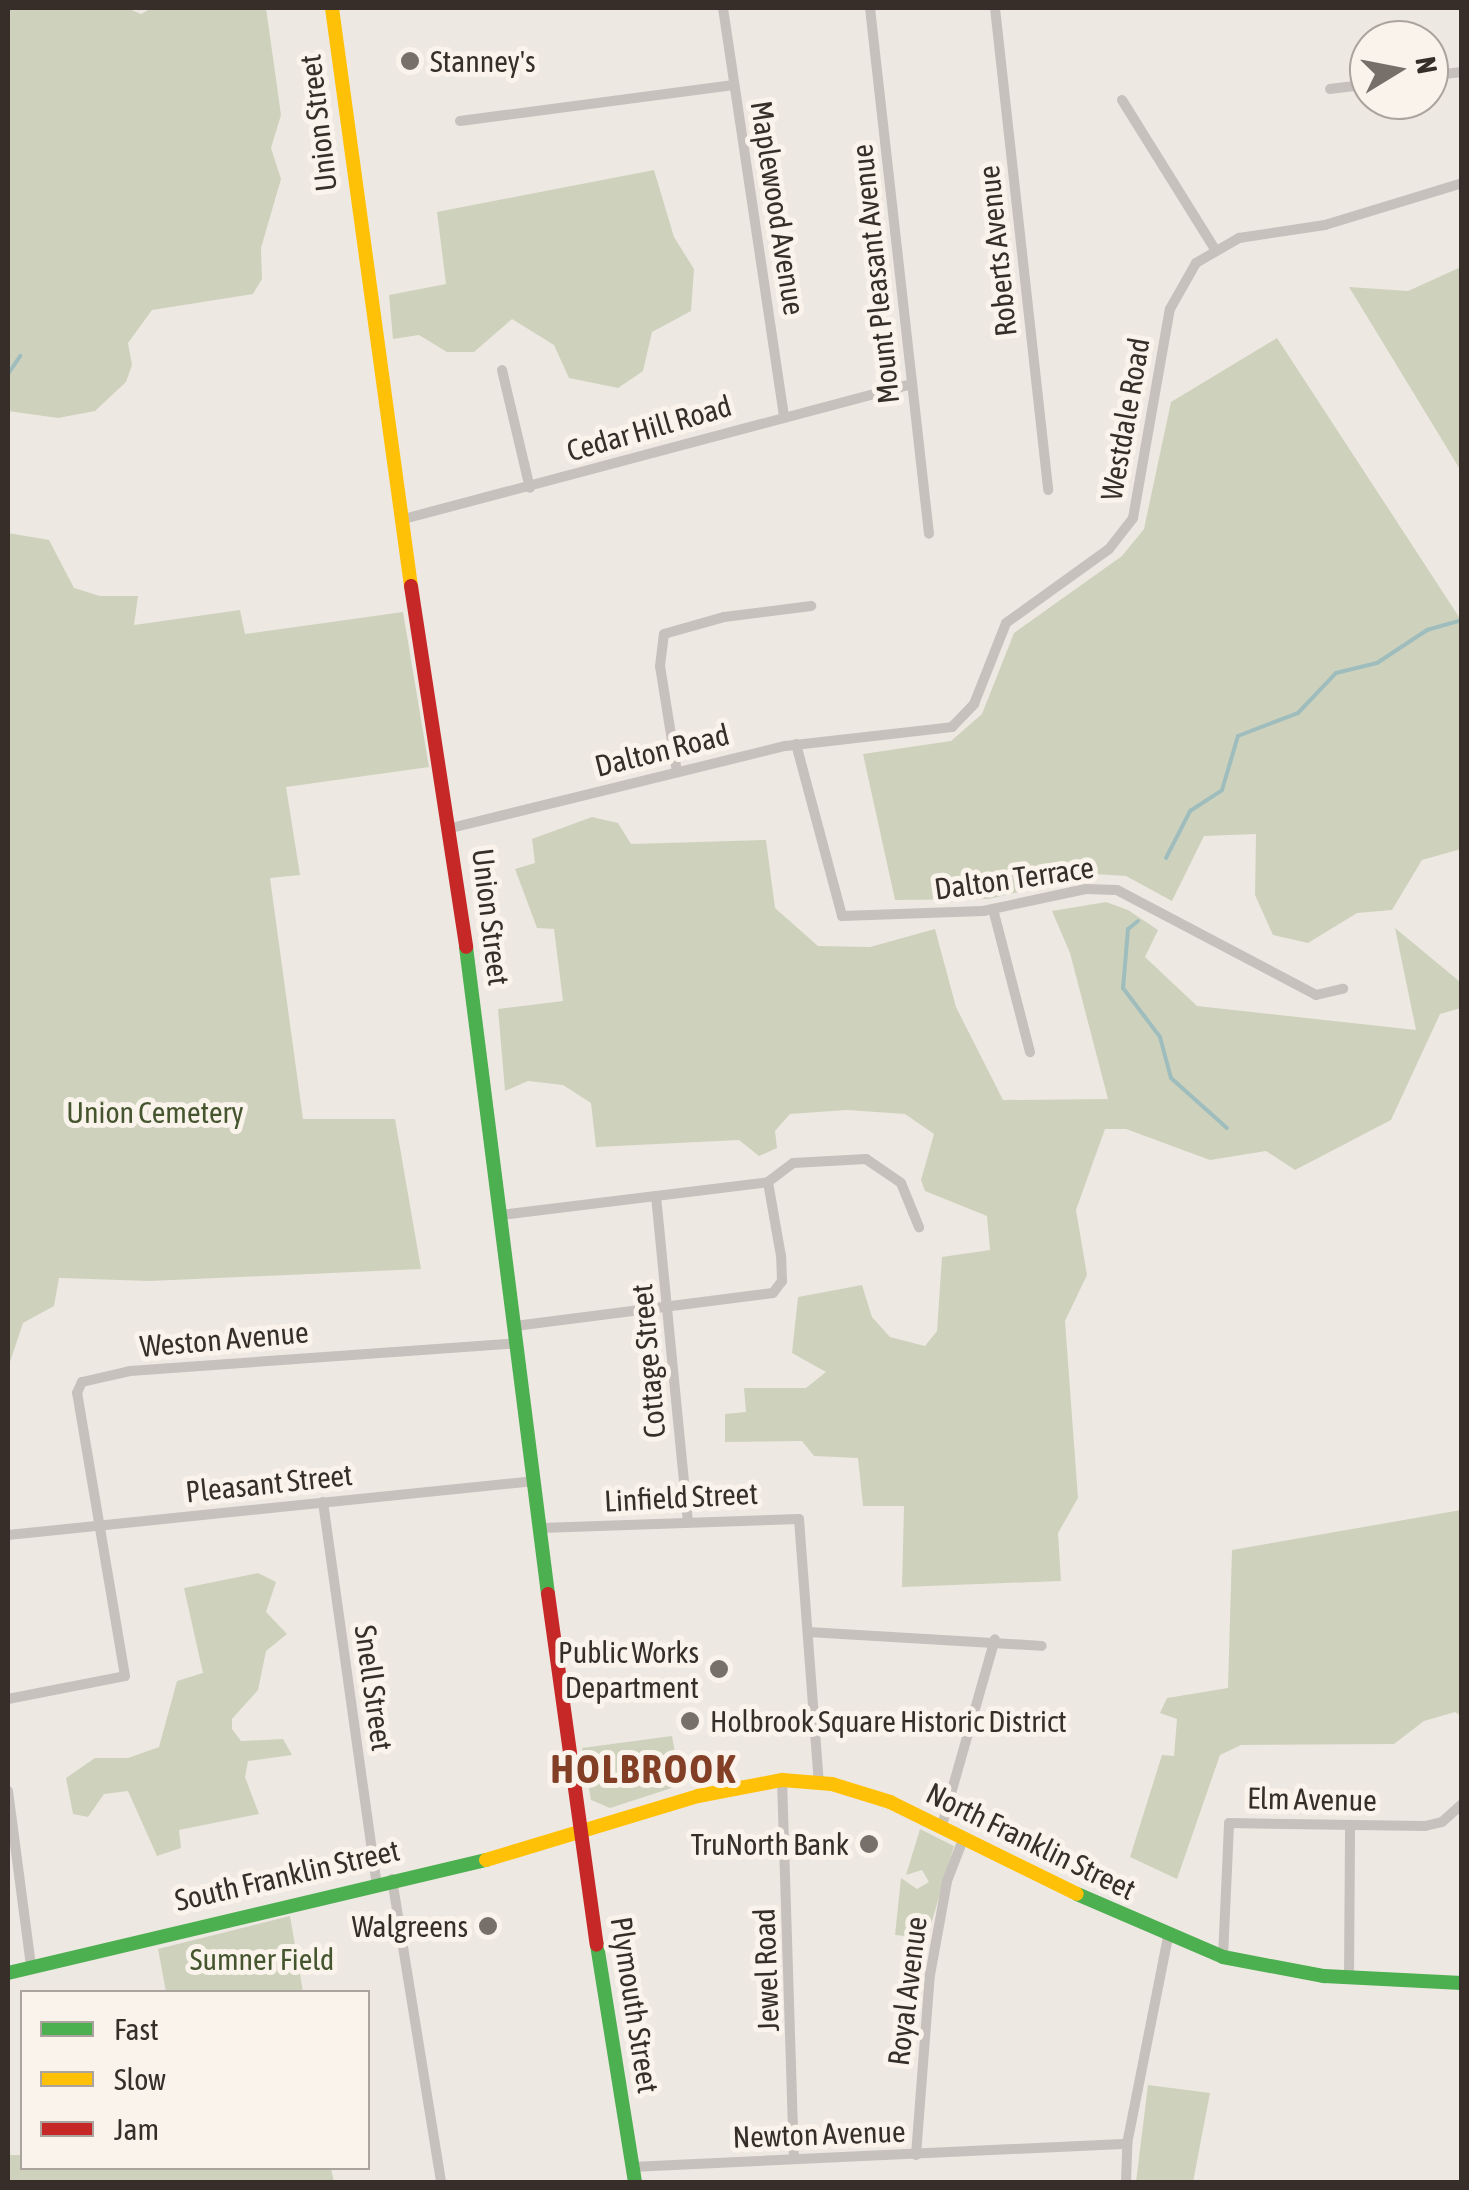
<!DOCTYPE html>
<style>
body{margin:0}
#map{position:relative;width:1469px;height:2190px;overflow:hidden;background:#eee8e2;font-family:"Asap Condensed",sans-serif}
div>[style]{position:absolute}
.green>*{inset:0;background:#ced2bd}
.stream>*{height:4px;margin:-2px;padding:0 2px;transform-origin:2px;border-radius:2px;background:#a0bdbe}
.street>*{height:10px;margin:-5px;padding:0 5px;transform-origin:5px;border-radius:5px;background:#c6c1bc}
.fast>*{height:14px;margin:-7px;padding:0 7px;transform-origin:7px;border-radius:7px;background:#4caf50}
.slow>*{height:14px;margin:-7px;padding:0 7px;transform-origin:7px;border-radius:7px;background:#ffc107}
.jam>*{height:14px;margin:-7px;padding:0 7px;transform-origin:7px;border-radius:7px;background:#c62828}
.dots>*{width:28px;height:28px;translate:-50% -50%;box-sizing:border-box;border:5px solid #f9f3eb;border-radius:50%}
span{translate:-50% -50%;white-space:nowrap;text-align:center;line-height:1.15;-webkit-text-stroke:10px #f9f3eb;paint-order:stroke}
.poi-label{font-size:30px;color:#372e2a}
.left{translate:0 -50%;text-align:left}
.right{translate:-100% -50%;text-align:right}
.street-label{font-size:30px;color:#372e2a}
.park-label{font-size:30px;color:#45552e}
.district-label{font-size:40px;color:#833f26;font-weight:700;letter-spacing:2.5px}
.frame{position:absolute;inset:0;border:10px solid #372e2a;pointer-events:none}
.legend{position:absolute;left:20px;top:1990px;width:350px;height:180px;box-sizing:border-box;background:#f9f3eb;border:2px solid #aba49e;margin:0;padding:12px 18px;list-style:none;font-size:30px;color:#372e2a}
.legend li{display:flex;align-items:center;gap:20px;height:50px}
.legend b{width:50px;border:2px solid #aba49e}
.north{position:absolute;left:1349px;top:20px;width:100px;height:100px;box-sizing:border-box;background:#f9f3eb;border:2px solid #aba49e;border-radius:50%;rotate:80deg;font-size:28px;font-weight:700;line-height:40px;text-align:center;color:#372e2a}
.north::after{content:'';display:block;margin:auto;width:35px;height:45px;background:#776f6a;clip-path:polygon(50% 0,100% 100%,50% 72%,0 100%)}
</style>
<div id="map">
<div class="green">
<i style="clip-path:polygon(8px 8px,127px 8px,141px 14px,152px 8px,266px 8px,281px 115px,271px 148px,281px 179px,261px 248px,262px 279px,253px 294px,152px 310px,128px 343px,132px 365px,126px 382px,95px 411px,58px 418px,8px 411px)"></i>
<i style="clip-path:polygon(654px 170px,674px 237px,694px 269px,691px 311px,652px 332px,643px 371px,618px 388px,569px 378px,554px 345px,512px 319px,474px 352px,447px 352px,419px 335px,393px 339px,389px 295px,446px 284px,437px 212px)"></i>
<i style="clip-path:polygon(1461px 267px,1461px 471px,1349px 287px,1408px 291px)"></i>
<i style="clip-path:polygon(1277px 338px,1461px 620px,1461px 849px,1422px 860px,1392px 910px,1357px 913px,1308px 943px,1273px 935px,1255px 895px,1256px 834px,1204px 836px,1172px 901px,1126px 876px,1094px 874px,989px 899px,895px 900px,863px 754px,951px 741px,982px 714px,1014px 633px,1122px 556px,1144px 529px,1171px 402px)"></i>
<i style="clip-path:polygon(8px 533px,49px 540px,74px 588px,100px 596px,138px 596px,134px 625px,240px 610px,245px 634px,403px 612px,429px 767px,286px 787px,300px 875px,270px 878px,303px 1119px,395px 1119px,421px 1269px,150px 1281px,59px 1278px,54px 1306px,23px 1323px,9px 1365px,8px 1402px)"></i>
<i style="clip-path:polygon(592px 817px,618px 823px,631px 844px,766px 840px,775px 908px,818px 946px,870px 947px,935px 929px,956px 1007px,1003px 1100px,1108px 1099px,1070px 953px,1052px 911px,1106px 902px,1128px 910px,1158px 930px,1145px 957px,1197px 1006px,1416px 1030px,1395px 928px,1459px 981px,1461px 1008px,1440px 1014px,1391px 1120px,1295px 1170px,1266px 1151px,1210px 1160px,1126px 1129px,1105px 1129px,1076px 1210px,1087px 1275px,1065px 1321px,1078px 1498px,1058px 1533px,1061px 1581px,902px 1587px,904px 1506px,863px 1506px,858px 1458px,814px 1456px,802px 1441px,725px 1442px,725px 1414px,746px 1412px,744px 1388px,806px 1388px,826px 1372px,792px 1353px,798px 1297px,862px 1285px,872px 1317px,890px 1337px,925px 1346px,937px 1331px,942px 1257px,990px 1250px,987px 1216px,925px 1191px,921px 1180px,934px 1134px,905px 1114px,847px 1110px,790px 1114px,775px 1131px,777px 1148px,759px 1156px,739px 1140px,596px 1147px,591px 1103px,563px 1085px,528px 1081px,505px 1091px,498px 1009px,563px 1001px,554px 929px,537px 928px,515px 869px,535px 863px,532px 839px)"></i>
<i style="clip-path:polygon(1461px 1510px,1461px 1716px,1455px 1712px,1424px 1721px,1394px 1744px,1241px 1745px,1220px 1755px,1177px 1879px,1130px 1857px,1162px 1755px,1174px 1756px,1177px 1719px,1160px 1713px,1167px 1698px,1228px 1688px,1232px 1550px)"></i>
<i style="clip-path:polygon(258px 1573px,276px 1582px,266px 1612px,287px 1634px,266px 1651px,258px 1690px,232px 1719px,232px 1729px,241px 1741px,283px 1739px,292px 1755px,248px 1761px,245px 1777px,259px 1814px,179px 1830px,181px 1848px,157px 1856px,128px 1791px,104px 1794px,88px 1817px,73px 1814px,66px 1778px,95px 1758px,128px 1758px,159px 1747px,177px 1681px,203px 1673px,184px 1588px)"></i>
<i style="clip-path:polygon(672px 1736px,681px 1785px,610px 1808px,591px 1800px,582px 1748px)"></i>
<i style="clip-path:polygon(920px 1829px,954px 1846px,927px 1938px,895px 1935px,901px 1878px,917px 1889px,929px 1882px,922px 1870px,906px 1875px)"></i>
<i style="clip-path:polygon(290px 1916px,303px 1992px,166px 1992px,158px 1949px)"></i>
<i style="clip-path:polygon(1148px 2085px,1210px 2093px,1193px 2182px,1136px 2182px)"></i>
<i style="clip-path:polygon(8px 2155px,22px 2155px,22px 2168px,331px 2168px,334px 2182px,8px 2182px)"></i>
</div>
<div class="stream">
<i style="left:8px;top:374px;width:22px;rotate:-56deg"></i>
<i style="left:1166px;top:858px;width:53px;rotate:-62.9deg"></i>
<i style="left:1190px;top:811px;width:38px;rotate:-33deg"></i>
<i style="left:1222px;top:790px;width:56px;rotate:-73.5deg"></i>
<i style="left:1238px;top:736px;width:64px;rotate:-21deg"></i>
<i style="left:1298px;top:713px;width:55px;rotate:-46.5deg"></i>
<i style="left:1336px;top:673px;width:42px;rotate:-13.7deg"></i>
<i style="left:1377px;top:663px;width:60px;rotate:-33.4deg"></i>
<i style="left:1427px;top:630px;width:36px;rotate:-16deg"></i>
<i style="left:1138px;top:921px;width:13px;rotate:141deg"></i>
<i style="left:1128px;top:929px;width:59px;rotate:94.8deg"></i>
<i style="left:1123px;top:988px;width:61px;rotate:52.9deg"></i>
<i style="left:1160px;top:1037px;width:42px;rotate:75deg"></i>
<i style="left:1171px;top:1078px;width:75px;rotate:41.8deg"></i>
</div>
<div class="street">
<i style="left:723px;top:8px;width:413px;rotate:81.5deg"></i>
<i style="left:870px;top:8px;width:529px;rotate:83.6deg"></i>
<i style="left:995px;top:8px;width:485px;rotate:83.7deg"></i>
<i style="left:1429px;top:76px;width:33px;rotate:-7deg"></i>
<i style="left:1330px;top:89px;width:39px;rotate:-7deg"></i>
<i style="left:1122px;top:100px;width:174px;rotate:58.1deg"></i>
<i style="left:460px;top:121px;width:276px;rotate:-7.5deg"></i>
<i style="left:502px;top:370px;width:121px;rotate:76.7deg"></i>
<i style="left:400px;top:520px;width:530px;rotate:-14.88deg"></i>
<i style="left:796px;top:744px;width:178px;rotate:75deg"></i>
<i style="left:842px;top:916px;width:141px;rotate:-2deg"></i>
<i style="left:983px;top:911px;width:105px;rotate:-12.1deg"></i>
<i style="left:1086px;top:889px;width:31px;rotate:2deg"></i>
<i style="left:1117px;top:890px;width:225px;rotate:27.8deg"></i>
<i style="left:1316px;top:995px;width:28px;rotate:-13deg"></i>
<i style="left:677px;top:772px;width:107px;rotate:-99.1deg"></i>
<i style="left:660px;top:666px;width:32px;rotate:-83deg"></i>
<i style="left:664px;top:634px;width:62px;rotate:-15.8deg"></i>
<i style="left:724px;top:617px;width:88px;rotate:-7.2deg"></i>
<i style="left:451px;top:828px;width:345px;rotate:-13.8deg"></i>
<i style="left:786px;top:746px;width:167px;rotate:-6.5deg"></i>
<i style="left:952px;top:727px;width:32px;rotate:-46deg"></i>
<i style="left:974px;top:704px;width:87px;rotate:-68.4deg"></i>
<i style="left:1006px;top:623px;width:127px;rotate:-35.7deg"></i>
<i style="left:1109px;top:549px;width:39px;rotate:-52deg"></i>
<i style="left:1133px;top:518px;width:212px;rotate:-80deg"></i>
<i style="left:1170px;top:309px;width:53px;rotate:-60.5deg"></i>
<i style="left:1196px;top:263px;width:50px;rotate:-30.2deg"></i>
<i style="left:1239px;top:238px;width:87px;rotate:-8.6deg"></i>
<i style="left:1325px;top:225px;width:143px;rotate:-17deg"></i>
<i style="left:993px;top:909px;width:148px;rotate:75.5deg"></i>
<i style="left:768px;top:1182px;width:31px;rotate:-37deg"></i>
<i style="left:793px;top:1163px;width:73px;rotate:-3.1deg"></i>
<i style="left:866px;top:1159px;width:42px;rotate:34.4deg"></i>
<i style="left:901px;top:1183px;width:48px;rotate:67.8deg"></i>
<i style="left:656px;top:1196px;width:327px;rotate:84.4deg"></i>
<i style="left:501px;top:1215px;width:269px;rotate:-7deg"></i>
<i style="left:515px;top:1326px;width:260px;rotate:-7.3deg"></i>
<i style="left:773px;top:1293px;width:15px;rotate:-53deg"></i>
<i style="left:782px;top:1281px;width:25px;rotate:-92deg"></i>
<i style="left:781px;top:1256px;width:75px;rotate:-100deg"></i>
<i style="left:323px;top:1502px;width:383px;rotate:82deg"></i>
<i style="left:541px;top:1528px;width:258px;rotate:-2deg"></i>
<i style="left:799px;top:1519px;width:264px;rotate:85.7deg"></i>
<i style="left:8px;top:1535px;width:530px;rotate:-5.85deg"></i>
<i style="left:808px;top:1632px;width:234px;rotate:3.4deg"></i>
<i style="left:8px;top:1699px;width:119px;rotate:-11.1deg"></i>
<i style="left:125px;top:1676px;width:287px;rotate:-99.6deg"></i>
<i style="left:77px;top:1393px;width:12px;rotate:-66deg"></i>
<i style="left:82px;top:1382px;width:49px;rotate:-12.9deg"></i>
<i style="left:130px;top:1371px;width:389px;rotate:-4.1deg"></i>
<i style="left:782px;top:1780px;width:379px;rotate:88.2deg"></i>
<i style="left:8px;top:1791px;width:177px;rotate:82.5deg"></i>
<i style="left:942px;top:1825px;width:193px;rotate:-74.1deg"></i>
<i style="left:392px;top:1879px;width:307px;rotate:80.8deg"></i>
<i style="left:1223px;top:1957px;width:134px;rotate:-87.4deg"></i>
<i style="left:1229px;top:1823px;width:196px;rotate:0.9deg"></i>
<i style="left:1425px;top:1826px;width:17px;rotate:-13deg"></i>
<i style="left:1442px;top:1822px;width:27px;rotate:-42deg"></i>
<i style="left:1349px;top:1978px;width:153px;rotate:-89.6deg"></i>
<i style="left:916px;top:2155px;width:181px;rotate:-85.6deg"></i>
<i style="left:930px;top:1975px;width:96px;rotate:-79.7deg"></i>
<i style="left:947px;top:1881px;width:47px;rotate:-68.9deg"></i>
<i style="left:632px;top:2167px;width:496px;rotate:-2.7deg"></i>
<i style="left:1126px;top:2182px;width:38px;rotate:-88deg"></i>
<i style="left:1127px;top:2144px;width:211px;rotate:-78.8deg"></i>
</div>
<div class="fast">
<i style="left:466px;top:947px;width:652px;rotate:82.78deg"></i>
<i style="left:1077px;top:1894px;width:159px;rotate:23.3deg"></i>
<i style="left:1223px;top:1957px;width:103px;rotate:10.7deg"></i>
<i style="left:1324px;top:1976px;width:138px;rotate:2.9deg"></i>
<i style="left:597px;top:1945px;width:240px;rotate:80.9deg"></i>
<i style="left:8px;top:1973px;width:491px;rotate:-13.3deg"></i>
</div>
<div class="slow">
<i style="left:332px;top:8px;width:583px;rotate:82.22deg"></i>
<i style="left:486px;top:1860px;width:221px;rotate:-16.8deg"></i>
<i style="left:698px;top:1796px;width:86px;rotate:-10.8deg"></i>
<i style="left:782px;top:1780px;width:50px;rotate:4.6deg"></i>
<i style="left:832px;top:1784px;width:61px;rotate:17.2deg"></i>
<i style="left:890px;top:1802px;width:208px;rotate:26.2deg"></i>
</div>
<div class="jam">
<i style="left:411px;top:586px;width:365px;rotate:81.3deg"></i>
<i style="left:548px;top:1594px;width:354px;rotate:82.1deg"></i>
</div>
<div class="dots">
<i style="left:410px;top:61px;background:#776f6a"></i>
<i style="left:719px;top:1669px;background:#776f6a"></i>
<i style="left:690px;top:1721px;background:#776f6a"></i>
<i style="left:869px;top:1844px;background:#776f6a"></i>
<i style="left:488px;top:1926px;background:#776f6a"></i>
</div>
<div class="poi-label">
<span class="left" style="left:430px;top:61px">Stanney's</span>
<span class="right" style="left:699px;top:1669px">Public Works<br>Department</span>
<span class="left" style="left:710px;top:1721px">Holbrook Square Historic District</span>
<span class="right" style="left:849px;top:1844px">TruNorth Bank</span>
<span class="right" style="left:468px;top:1926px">Walgreens</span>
</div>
<div class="street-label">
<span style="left:318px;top:123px;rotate:-97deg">Union Street</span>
<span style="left:778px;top:208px;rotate:81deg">Maplewood Avenue</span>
<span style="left:997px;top:251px;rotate:-96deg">Roberts Avenue</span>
<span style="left:875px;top:274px;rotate:-96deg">Mount Pleasant Avenue</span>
<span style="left:1125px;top:419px;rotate:-80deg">Westdale Road</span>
<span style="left:649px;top:428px;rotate:-16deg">Cedar Hill Road</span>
<span style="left:662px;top:750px;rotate:-14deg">Dalton Road</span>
<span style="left:1014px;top:878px;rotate:-8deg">Dalton Terrace</span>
<span style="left:491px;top:917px;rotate:83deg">Union Street</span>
<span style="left:224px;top:1339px;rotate:-5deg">Weston Avenue</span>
<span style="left:648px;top:1361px;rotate:-95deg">Cottage Street</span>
<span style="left:269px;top:1483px;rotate:-6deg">Pleasant Street</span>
<span style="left:681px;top:1497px;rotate:-3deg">Linfield Street</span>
<span style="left:374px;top:1688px;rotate:82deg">Snell Street</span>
<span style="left:1312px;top:1799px;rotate:1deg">Elm Avenue</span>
<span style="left:1031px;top:1841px;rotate:26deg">North Franklin Street</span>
<span style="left:287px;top:1875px;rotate:-13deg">South Franklin Street</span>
<span style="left:766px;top:1970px;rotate:-92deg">Jewel Road</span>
<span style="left:907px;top:1991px;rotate:-83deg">Royal Avenue</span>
<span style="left:635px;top:2005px;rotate:81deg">Plymouth Street</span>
<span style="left:819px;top:2134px;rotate:-2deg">Newton Avenue</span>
</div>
<div class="park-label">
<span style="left:155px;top:1112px">Union Cemetery</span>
<span style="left:262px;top:1959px">Sumner Field</span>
</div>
<div class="district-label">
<span style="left:644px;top:1769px">HOLBROOK</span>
</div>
<div class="frame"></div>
<ul class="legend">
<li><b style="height:12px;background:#4caf50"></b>Fast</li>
<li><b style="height:12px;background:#ffc107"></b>Slow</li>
<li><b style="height:12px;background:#c62828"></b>Jam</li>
</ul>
<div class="north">N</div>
</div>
